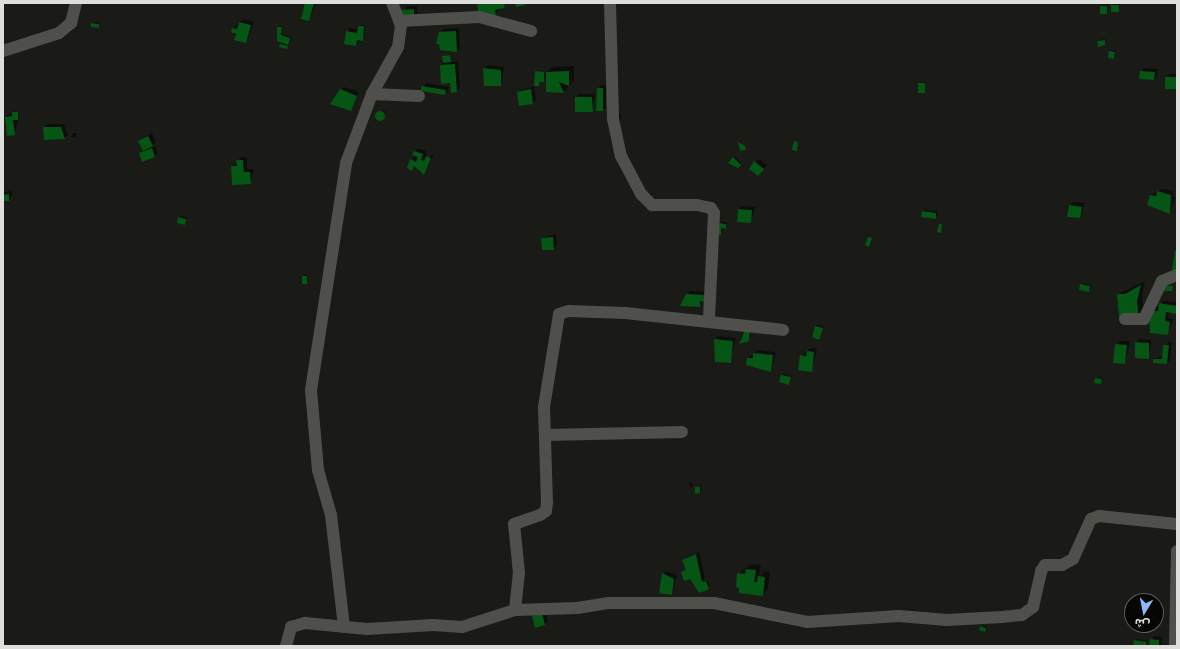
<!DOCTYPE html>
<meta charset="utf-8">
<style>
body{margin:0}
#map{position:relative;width:1180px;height:649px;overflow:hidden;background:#1a1b17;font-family:"Playfair Display","Noto Sans Arabic",serif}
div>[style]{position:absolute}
.shadow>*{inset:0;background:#0007}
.building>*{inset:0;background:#055515}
.round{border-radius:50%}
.minor>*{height:12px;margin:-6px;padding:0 6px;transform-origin:6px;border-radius:6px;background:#4f504b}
span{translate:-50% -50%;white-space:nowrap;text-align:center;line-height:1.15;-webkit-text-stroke:4px #060605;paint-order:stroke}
.frame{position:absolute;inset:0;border:4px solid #dedfdc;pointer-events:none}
.north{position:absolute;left:1124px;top:593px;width:40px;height:40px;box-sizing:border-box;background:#060605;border:1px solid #5c5d5b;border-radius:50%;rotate:190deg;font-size:11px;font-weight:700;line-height:16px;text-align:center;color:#dedfdc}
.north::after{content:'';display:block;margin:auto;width:14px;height:18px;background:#8cb9fc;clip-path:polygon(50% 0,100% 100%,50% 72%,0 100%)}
</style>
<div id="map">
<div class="shadow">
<i style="clip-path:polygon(306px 3px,316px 3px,309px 20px)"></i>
<i style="clip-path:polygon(478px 3px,506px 3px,495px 14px)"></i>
<i style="clip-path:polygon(1120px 4px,1119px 11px,1112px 5px,1114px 4px)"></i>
<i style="clip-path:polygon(1102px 5px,1108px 5px,1106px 13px,1101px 6px)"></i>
<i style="clip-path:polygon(406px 6px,417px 6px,417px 17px,403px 20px)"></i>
<i style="clip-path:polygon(243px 19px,254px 22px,246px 42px,235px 39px,233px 28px)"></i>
<i style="clip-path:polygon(92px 23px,94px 22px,100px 23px,98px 27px)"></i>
<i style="clip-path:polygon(361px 25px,365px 25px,364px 38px,356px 45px,347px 32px,350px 28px,359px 30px)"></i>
<i style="clip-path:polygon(283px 26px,282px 34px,291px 37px,287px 48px,280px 46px,283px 42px,278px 27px)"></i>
<i style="clip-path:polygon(459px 28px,460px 48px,457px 51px,437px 43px,443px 29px)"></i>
<i style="clip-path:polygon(1106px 39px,1105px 44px,1098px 41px,1099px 40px)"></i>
<i style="clip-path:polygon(1111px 50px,1116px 51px,1114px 58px,1110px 52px)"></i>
<i style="clip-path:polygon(451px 54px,449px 62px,458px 61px,460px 88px,456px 91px,441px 66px,443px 56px)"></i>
<i style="clip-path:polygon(488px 65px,504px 67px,501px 85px,485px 85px,484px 68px)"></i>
<i style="clip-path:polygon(574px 66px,574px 80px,564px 92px,547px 91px,547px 78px,535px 84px,537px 70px,545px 74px,552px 67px)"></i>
<i style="clip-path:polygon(1144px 68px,1158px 69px,1157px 76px,1154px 79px,1141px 71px)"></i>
<i style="clip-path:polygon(1169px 74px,1177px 74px,1176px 88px,1166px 88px)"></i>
<i style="clip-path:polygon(921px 82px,926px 82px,924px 92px,919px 83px)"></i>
<i style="clip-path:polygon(426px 83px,449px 87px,448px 90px,445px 94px,422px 90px)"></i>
<i style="clip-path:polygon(602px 85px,606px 85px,606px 107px,602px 110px,598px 88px)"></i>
<i style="clip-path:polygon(534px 86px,536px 99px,533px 103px,518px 92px)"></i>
<i style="clip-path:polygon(344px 87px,359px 92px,350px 110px,341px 90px)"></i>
<i style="clip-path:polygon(579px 94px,595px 94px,592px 111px,576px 97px)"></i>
<i style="clip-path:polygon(14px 111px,19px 111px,15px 111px,19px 118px,14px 134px,6px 117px)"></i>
<i style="clip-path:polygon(386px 111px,383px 120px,376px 118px,378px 111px)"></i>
<i style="clip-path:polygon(620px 113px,621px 120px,619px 122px,614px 114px)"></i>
<i style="clip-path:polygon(48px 124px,64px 124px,68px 135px,64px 138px,44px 128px)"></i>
<i style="clip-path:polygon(73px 133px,77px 133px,75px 137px,71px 137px)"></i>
<i style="clip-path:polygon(152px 133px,156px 142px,150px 148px,155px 146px,158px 153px,154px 156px,140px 154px,144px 150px,139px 141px)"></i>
<i style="clip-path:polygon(418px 148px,426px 151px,427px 158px,434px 154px,424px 174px,418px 172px,420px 167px,408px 167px,414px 157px,421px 159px,413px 154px)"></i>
<i style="clip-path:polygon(241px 157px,247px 157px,247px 169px,254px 169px,250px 183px,232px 167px)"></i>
<i style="clip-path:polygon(735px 157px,741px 163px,738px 167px,729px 162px)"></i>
<i style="clip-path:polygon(759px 159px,767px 165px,761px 172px,755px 162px)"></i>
<i style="clip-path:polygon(1162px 189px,1174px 191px,1173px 196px,1176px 197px,1170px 212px,1151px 195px)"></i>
<i style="clip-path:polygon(12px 191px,12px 196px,3px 200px,3px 192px)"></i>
<i style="clip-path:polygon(1073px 202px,1085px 203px,1080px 217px,1070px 205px)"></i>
<i style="clip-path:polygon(742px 206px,755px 207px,751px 222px,739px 209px)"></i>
<i style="clip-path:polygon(924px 210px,937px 211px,937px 217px,923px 211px)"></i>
<i style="clip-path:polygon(187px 217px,184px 224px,179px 218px,180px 216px)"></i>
<i style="clip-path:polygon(720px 222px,727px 222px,720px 234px,719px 223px)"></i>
<i style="clip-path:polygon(556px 234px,557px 245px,553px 249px,542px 238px)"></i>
<i style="clip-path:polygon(304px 275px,308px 275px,307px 283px,303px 276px)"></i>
<i style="clip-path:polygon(1145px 281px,1142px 295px,1144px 315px,1139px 320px,1118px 294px)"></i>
<i style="clip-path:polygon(1082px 283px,1091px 285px,1090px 289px,1088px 290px)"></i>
<i style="clip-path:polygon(690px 291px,708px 292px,699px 306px,681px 305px)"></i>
<i style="clip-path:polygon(1163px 301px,1177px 302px,1177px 313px,1169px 311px,1168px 318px,1173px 319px,1168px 334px,1153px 318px,1153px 307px,1159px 307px)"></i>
<i style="clip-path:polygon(817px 325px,824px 326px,819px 339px,813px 337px)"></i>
<i style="clip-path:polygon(751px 329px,750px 338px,740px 343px,741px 335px)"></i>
<i style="clip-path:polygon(718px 336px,736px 338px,730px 362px,715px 340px)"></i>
<i style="clip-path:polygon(1140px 339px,1152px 340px,1148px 358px,1136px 342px)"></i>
<i style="clip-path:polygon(1119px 341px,1130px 341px,1125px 363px,1114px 362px)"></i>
<i style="clip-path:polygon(1168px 342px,1172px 342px,1170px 360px,1167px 363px,1154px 359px,1164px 356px)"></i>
<i style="clip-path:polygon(811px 348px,817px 349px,811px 371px,801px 356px)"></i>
<i style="clip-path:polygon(758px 350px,776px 352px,771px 371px,748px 358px)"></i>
<i style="clip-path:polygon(783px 374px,792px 376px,789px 384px,780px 381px)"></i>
<i style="clip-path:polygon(1097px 377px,1103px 378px,1101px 383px,1096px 378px)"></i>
<i style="clip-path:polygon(692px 482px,693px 486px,690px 488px,690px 483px)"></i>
<i style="clip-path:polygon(701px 486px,701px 491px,700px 493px,696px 488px)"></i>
<i style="clip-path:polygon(699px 552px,705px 578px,700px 583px,707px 580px,710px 586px,699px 592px,697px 585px,700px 582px,693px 585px,690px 578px,685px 580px,682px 573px,686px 569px,683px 560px)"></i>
<i style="clip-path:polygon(752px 564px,761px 565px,759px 577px,765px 571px,770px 572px,768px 589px,762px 595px,741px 587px,738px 574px)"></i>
<i style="clip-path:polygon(666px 571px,677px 575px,672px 594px,663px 574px)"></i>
<i style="clip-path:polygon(545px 610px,548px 621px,545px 624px,533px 616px)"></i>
<i style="clip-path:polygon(983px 625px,987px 627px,985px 631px,981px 627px)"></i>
<i style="clip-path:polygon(1154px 636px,1162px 637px,1162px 646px,1150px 646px)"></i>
<i style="clip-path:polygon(1136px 639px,1147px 641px,1147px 643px,1134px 646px)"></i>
</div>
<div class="building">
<i style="clip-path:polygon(305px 3px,314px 3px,309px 21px,301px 19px)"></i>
<i style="clip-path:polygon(477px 3px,505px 3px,504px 8px,495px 10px,496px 15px,479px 17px)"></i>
<i style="clip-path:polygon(515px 3px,525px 3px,525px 5px,516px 7px)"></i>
<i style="clip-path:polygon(1111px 5px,1119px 5px,1119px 12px,1111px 12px)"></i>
<i style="clip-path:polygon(1100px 6px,1107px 6px,1107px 14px,1100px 14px)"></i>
<i style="clip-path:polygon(414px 9px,414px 21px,402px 22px,402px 10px)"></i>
<i style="clip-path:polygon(239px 22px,251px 25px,246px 43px,234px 40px,236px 34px,231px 32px,232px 28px,237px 29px)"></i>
<i style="clip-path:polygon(91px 23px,99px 24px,99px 28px,91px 27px)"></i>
<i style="clip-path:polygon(358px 26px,364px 26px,363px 41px,357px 40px,356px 46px,344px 44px,346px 31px,357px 33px)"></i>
<i style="clip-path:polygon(277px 27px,282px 27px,281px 35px,290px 38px,288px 45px,277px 41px)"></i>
<i style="clip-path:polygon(456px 31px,457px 52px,440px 50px,439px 44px,436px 44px,439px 32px)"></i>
<i style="clip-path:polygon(1105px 40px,1105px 45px,1098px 47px,1097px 41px)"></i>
<i style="clip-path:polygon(280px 44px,288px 46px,287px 49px,279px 47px)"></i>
<i style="clip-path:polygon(1109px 51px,1115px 52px,1114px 59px,1108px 58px)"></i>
<i style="clip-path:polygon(450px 55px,451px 62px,443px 63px,442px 56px)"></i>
<i style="clip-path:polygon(455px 64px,457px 92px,451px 93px,450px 83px,441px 84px,440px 65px)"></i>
<i style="clip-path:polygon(483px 68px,501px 70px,501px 86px,484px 86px)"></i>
<i style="clip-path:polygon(535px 71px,544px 72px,544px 82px,539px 82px,539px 86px,534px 86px)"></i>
<i style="clip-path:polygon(569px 71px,569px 86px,559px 82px,564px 93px,546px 92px,546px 72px)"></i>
<i style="clip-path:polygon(1140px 71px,1155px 72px,1154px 80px,1139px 79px)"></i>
<i style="clip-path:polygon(1165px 77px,1176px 77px,1176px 89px,1165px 89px)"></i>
<i style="clip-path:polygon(918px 83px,925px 83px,925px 93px,918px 93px)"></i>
<i style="clip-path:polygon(421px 86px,446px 90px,445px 95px,421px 91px)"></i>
<i style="clip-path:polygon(597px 88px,603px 88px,603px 111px,596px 111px)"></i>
<i style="clip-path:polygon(340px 89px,357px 96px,351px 111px,330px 104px)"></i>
<i style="clip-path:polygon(531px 89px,533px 104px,519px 106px,517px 92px)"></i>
<i style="clip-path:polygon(575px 97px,592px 97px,593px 112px,575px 112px)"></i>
<i class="round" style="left:375px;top:111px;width:10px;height:10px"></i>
<i style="clip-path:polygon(12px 112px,18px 112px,18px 120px,13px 120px,15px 135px,7px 136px,5px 117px,12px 116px)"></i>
<i style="clip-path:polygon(43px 127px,61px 127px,65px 139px,44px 140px)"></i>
<i style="clip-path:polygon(148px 136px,153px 146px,143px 151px,138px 141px)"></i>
<i style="clip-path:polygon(794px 141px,798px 142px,797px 151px,792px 150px)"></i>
<i style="clip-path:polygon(738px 142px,745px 146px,746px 150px,740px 151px)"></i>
<i style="clip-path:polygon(152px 148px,155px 157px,142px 162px,139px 153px)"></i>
<i style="clip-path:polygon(414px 151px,423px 154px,421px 160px,424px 161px,426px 156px,431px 158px,424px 175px,414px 166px,412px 171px,407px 168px,410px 159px,416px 162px,418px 157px,412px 155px)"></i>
<i style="clip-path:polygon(733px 157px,741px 165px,738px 168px,728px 163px)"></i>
<i style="clip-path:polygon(236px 160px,243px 160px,244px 172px,250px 172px,251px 184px,232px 185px,231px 166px,237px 166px)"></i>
<i style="clip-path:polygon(754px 161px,764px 169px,758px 176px,749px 169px)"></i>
<i style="clip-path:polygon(1157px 191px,1171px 195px,1170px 214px,1147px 205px,1150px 195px,1156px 196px)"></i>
<i style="clip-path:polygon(9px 194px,9px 201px,3px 201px,3px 195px)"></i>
<i style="clip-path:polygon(1069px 205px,1082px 207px,1080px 218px,1067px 217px)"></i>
<i style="clip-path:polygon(738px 209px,752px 210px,751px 223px,737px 222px)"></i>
<i style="clip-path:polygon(922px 211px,936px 213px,936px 219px,921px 217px)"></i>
<i style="clip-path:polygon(178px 217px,186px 219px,185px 225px,177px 223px)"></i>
<i style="clip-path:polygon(718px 223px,726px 224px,726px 229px,721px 228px,721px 235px,712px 235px)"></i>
<i style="clip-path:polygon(939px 224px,942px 224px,941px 233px,937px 232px)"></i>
<i style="clip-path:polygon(553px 237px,554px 250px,542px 250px,541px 238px)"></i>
<i style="clip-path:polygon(868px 237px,872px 238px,869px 247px,865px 245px)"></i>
<i style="clip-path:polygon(1175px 250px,1177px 251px,1177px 270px,1172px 270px)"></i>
<i style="clip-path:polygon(302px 276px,307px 276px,307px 284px,302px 284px)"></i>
<i style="clip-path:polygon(1080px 284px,1090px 286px,1089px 292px,1079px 290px)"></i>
<i style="clip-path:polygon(1141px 285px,1137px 301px,1139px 321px,1119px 317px,1117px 294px,1125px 294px)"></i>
<i style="clip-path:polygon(1164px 285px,1173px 286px,1172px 291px,1164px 291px)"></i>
<i style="clip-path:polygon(686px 294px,706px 295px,705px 302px,700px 301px,700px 307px,680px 306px)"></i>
<i style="clip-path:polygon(1159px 303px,1177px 306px,1177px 314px,1166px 312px,1165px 321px,1170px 322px,1168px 335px,1150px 333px,1149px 310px,1158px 311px)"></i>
<i style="clip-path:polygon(815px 326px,823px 328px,819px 340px,812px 337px)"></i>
<i style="clip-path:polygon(745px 330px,750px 330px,749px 341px,739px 344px)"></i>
<i style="clip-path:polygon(714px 339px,733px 341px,731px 363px,715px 362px)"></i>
<i style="clip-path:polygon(1135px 342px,1149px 343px,1149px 359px,1135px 358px)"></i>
<i style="clip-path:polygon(1115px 344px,1127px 345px,1125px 364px,1113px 363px)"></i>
<i style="clip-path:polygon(1163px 345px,1169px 345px,1167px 364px,1153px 363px,1153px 359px,1162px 359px)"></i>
<i style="clip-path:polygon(807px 351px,814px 352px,812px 372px,798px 370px,800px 355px,806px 356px)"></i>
<i style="clip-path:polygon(753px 353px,773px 355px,771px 372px,746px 365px,747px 358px,753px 358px)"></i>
<i style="clip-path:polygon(781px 375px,791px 377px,789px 385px,779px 382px)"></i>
<i style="clip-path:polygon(1095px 378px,1102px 379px,1101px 384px,1094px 383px)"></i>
<i style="clip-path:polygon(695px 487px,700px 487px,700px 493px,695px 494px)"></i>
<i style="clip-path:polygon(696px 554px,702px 582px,706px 581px,709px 589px,699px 593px,690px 579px,684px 581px,681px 572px,686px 570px,682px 560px)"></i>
<i style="clip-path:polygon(746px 569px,756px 570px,754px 582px,757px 582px,758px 576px,765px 577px,763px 596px,739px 593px,739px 588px,736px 587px,737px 573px,745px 574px)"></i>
<i style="clip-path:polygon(662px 573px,674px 579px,672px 595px,659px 593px)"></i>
<i style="clip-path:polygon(542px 613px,545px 625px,535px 628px,532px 616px)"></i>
<i style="clip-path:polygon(980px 626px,986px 628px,985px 632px,979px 630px)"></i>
<i style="clip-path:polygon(1150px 639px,1159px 640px,1159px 646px,1149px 646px)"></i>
<i style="clip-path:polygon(1134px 640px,1146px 642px,1146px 645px,1133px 646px)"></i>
</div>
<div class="minor">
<i style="left:610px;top:3px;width:116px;rotate:88.5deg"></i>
<i style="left:613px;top:119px;width:38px;rotate:78deg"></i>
<i style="left:621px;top:156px;width:43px;rotate:62.2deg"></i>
<i style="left:641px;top:194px;width:16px;rotate:45deg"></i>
<i style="left:652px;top:205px;width:45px"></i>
<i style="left:697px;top:205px;width:14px;rotate:12deg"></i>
<i style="left:711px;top:208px;width:6px;rotate:59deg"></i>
<i style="left:714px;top:213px;width:107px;rotate:92.7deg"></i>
<i style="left:399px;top:21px;width:80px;rotate:-2.9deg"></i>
<i style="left:479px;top:17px;width:54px;rotate:15.1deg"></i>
<i style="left:3px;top:51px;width:59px;rotate:-17.8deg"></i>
<i style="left:59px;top:33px;width:16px;rotate:-40deg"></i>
<i style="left:71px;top:23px;width:21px;rotate:-76deg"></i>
<i style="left:372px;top:94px;width:47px;rotate:2.4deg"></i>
<i style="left:1125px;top:319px;width:19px"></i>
<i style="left:1144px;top:319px;width:42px;rotate:-64.7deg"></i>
<i style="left:1162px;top:281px;width:16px;rotate:-22deg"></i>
<i style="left:545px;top:435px;width:137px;rotate:-1.3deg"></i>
<i style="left:515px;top:610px;width:37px;rotate:-84deg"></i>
<i style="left:519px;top:573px;width:49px;rotate:-95.8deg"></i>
<i style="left:514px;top:524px;width:28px;rotate:-19deg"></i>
<i style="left:540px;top:515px;width:7px;rotate:-34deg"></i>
<i style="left:546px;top:511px;width:8px;rotate:-83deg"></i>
<i style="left:547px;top:503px;width:96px;rotate:-91.8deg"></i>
<i style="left:544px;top:407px;width:94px;rotate:-80.8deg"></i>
<i style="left:559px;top:314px;width:10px;rotate:-17deg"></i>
<i style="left:569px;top:311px;width:56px;rotate:2deg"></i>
<i style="left:625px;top:313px;width:159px;rotate:6.1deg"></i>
<i style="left:344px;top:627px;width:113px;rotate:-96.6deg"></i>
<i style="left:331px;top:515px;width:47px;rotate:-106.1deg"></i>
<i style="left:318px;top:470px;width:80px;rotate:-95deg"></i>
<i style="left:311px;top:390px;width:230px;rotate:-81.2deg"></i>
<i style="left:346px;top:163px;width:74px;rotate:-69.4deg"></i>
<i style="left:372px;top:94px;width:54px;rotate:-61deg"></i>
<i style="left:398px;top:47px;width:22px;rotate:-82deg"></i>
<i style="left:401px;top:25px;width:24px;rotate:-112deg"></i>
<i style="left:286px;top:646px;width:20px;rotate:-75deg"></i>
<i style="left:291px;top:627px;width:15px;rotate:-16deg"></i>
<i style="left:305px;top:623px;width:62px;rotate:5.5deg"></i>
<i style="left:367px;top:629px;width:66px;rotate:-3.5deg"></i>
<i style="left:433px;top:625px;width:29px;rotate:4deg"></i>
<i style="left:462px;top:627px;width:56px;rotate:-17.8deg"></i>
<i style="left:515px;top:610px;width:62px;rotate:-1.8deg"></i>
<i style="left:577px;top:608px;width:31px;rotate:-9deg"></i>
<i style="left:608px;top:603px;width:106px"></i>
<i style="left:714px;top:603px;width:95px;rotate:11.5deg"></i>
<i style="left:807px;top:622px;width:92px;rotate:-3.7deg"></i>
<i style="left:899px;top:616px;width:48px;rotate:4.8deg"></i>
<i style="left:947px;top:620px;width:55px;rotate:-3.1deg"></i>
<i style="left:1002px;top:617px;width:20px;rotate:-6deg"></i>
<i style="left:1022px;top:615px;width:14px;rotate:-36deg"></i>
<i style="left:1033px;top:607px;width:37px;rotate:-77deg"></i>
<i style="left:1041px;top:571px;width:7px;rotate:-56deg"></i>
<i style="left:1045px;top:565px;width:17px"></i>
<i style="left:1062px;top:565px;width:13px;rotate:-29deg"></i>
<i style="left:1073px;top:559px;width:44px;rotate:-65.8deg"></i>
<i style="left:1091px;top:519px;width:9px;rotate:-21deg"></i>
<i style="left:1099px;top:516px;width:78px;rotate:5.9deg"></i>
<i style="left:1175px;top:646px;width:95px;rotate:-88.8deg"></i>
</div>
<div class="frame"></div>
<div class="north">ش</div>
</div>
